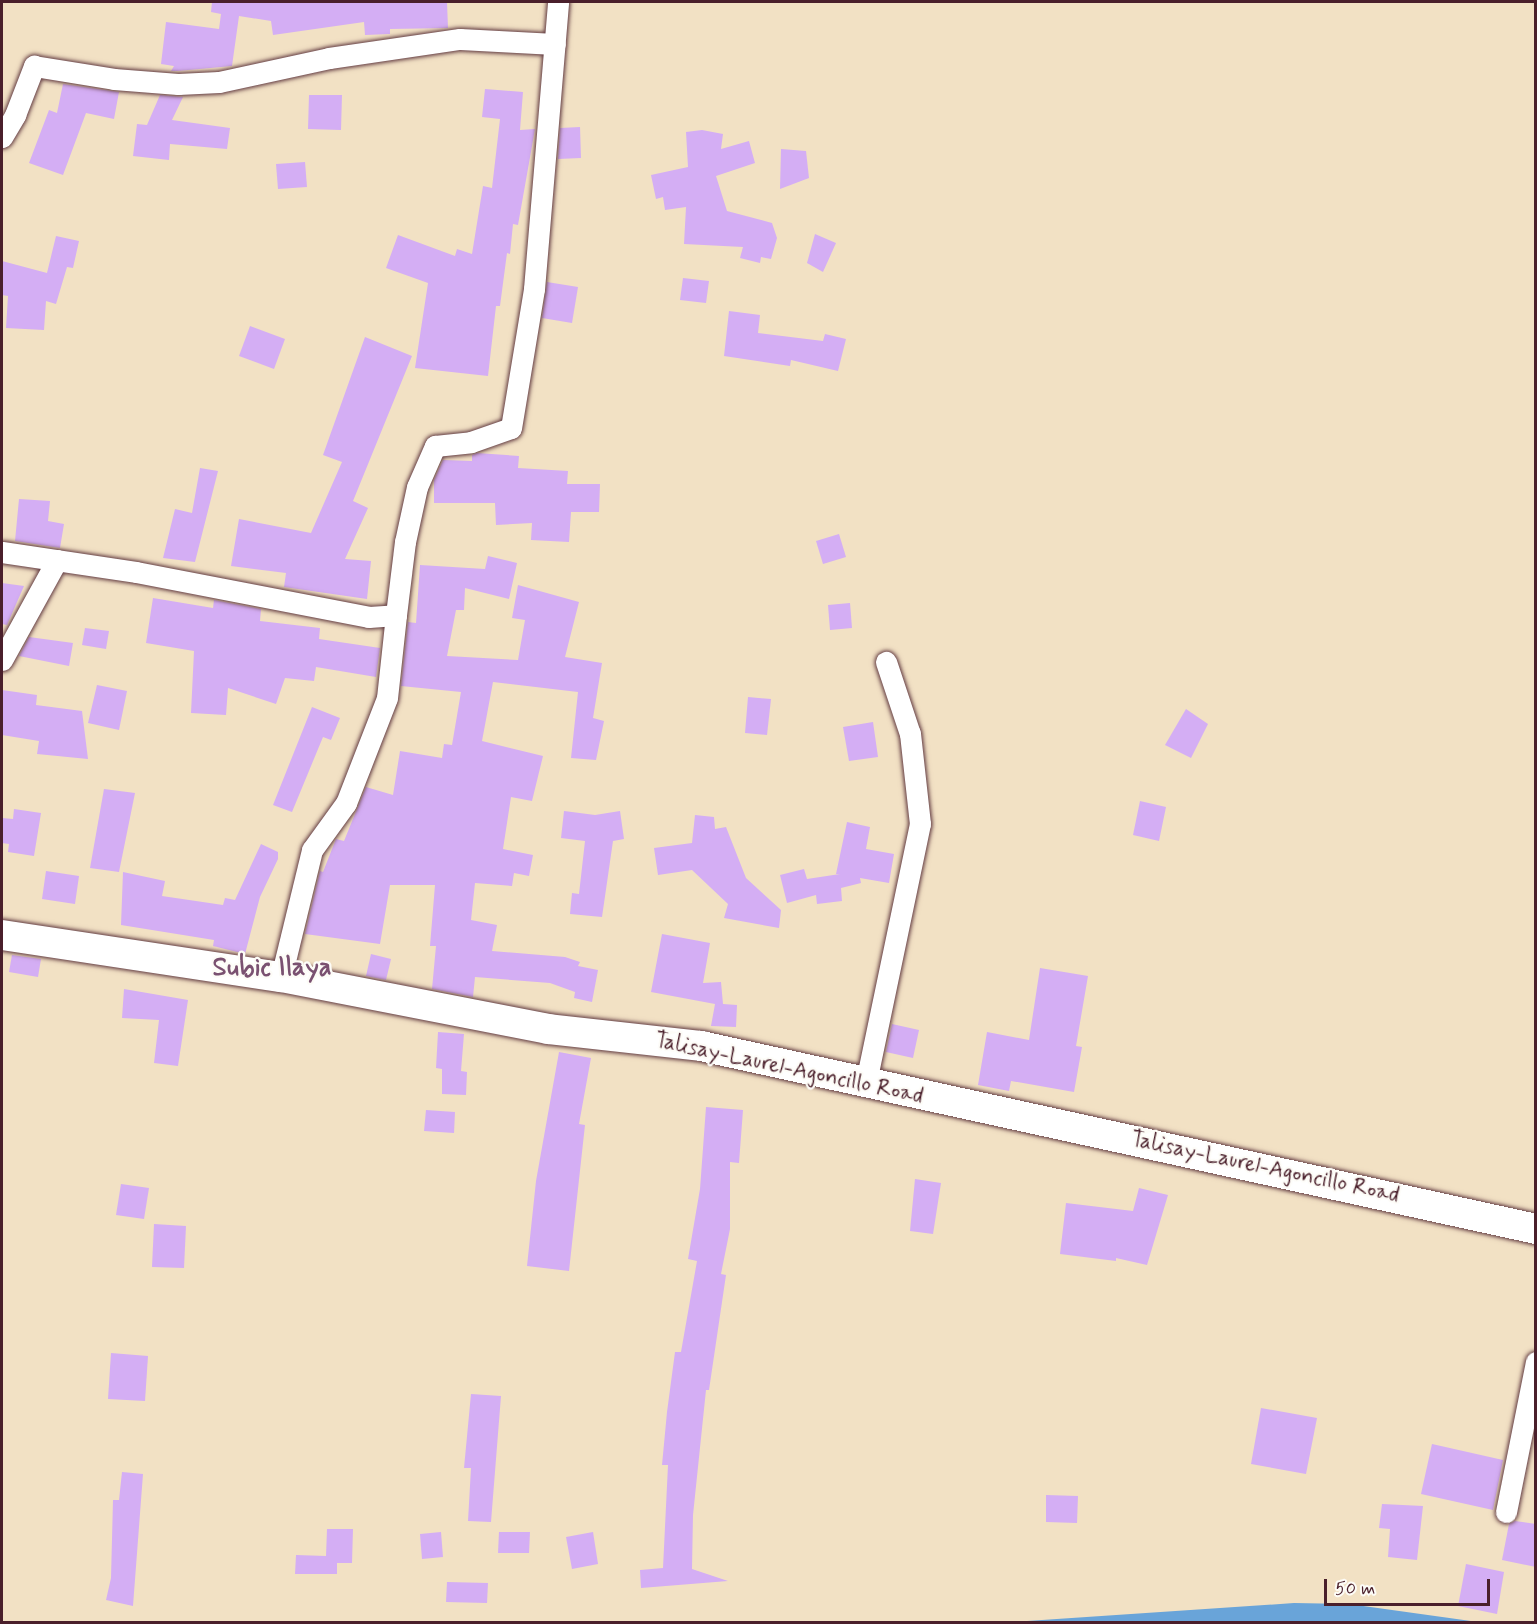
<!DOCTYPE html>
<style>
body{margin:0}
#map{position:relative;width:1537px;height:1624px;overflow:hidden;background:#f2e1c4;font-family:Mynerve,sans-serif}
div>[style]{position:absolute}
.water>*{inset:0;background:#69a4d9}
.building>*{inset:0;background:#d4aef4}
.roads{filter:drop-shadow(0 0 2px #633c42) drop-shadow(0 0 2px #633c42)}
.minor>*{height:21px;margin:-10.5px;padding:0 10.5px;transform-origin:10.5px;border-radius:10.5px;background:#fff}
.secondary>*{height:30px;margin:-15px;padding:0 15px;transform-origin:15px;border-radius:15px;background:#fff}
span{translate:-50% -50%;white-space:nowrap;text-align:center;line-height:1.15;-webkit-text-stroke:4.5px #fdfcf7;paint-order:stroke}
.street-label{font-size:22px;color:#4a1f2b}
.quarter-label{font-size:26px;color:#7a5171;font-weight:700}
.frame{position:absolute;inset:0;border:3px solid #4a1f2b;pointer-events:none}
.scale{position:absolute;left:1324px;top:1579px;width:166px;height:27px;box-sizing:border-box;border:3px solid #4a1f2b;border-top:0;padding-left:8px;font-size:18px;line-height:21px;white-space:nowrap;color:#4a1f2b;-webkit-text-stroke:4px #fdfcf7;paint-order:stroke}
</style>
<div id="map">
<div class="water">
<i style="clip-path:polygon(1294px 1603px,1349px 1604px,1478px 1622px,1014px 1622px)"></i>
</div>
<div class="building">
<i style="clip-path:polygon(212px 2px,447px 2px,448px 28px,390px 29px,390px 34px,365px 35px,364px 22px,273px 35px,271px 21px,239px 16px,232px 66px,178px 71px,171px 71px,174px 66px,161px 64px,166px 22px,219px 29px,221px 14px,211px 12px)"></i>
<i style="clip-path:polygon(63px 84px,119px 92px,114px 119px,86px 113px,63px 175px,29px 163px,49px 110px,57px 113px)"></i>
<i style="clip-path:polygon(485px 89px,523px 92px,520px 130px,535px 129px,518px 225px,513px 224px,510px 254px,507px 253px,500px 306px,496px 306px,488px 376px,415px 368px,428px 283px,386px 268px,398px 235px,455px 256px,457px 249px,472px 254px,483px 186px,492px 188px,500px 119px,482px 117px)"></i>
<i style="clip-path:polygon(160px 95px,183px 97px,172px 120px,230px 128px,227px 149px,170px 144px,169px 160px,133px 156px,137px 124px,147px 125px)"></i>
<i style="clip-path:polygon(309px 95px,342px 95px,341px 130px,308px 129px)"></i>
<i style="clip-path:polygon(580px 127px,581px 158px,558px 159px,560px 128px)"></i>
<i style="clip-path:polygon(702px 130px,723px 134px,721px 149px,749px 141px,755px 163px,716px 176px,727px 211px,772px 223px,777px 238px,771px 259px,761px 257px,760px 263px,740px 258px,743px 247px,684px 244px,686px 207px,665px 210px,663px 197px,656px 199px,651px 175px,688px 167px,686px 132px)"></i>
<i style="clip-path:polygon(781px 149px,806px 151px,809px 178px,780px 189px)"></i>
<i style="clip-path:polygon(305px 162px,307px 187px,278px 189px,276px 164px)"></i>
<i style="clip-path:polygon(815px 234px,836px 243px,823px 272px,807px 263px)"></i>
<i style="clip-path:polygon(56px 236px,79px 241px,73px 268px,67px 267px,56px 304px,46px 301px,44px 330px,6px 328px,8px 296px,2px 295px,2px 261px,47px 273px)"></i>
<i style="clip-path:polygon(683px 278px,709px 281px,706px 303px,680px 300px)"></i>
<i style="clip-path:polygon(547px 282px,578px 287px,572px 323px,542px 318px)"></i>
<i style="clip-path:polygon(729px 311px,760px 315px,758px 333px,823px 341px,825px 334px,846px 339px,838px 371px,791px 360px,790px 366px,724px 356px)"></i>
<i style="clip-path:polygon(250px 326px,285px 339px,274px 369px,239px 356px)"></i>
<i style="clip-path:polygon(365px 337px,412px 356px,353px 501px,368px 508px,345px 559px,371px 561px,367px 599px,284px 587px,286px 573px,231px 566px,239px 519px,311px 533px,342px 462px,323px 455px)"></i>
<i style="clip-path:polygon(477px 453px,519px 456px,518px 468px,568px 471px,567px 484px,600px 484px,599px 512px,571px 512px,569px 542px,531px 540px,532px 523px,496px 525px,495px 503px,434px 503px,434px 480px,443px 460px,472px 461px,472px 455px)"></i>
<i style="clip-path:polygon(200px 468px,218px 471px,195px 562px,163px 558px,175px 509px,192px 513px)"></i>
<i style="clip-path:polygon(19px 499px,50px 501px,48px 521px,64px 524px,60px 548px,15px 541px)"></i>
<i style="clip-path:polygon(839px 534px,846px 557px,823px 564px,816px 541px)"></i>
<i style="clip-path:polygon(488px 556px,517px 563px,509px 599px,465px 588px,464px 610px,456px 610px,447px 656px,518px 660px,525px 620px,512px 618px,518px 585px,579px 602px,565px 657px,602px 663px,593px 718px,604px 721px,596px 760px,571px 758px,578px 692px,493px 682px,482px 741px,543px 756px,532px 801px,511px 797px,503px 849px,533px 855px,529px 876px,514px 873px,512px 886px,475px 883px,471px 920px,497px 925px,492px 951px,565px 957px,580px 962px,578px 966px,598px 970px,592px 1002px,574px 998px,575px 992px,550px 983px,475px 977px,473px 997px,432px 989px,436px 946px,430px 946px,435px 885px,390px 885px,380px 944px,305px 934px,320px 871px,323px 872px,336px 839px,344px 841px,366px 787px,393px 795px,400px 751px,442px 758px,444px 744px,452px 745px,461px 692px,401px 686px,408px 622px,416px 623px,420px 565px,485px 569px)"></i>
<i style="clip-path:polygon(2px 583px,24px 586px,7px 625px,2px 624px)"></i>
<i style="clip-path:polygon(153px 598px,213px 608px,214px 600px,261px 609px,260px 621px,320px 628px,319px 639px,380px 648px,376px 677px,316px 667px,314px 681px,285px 678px,276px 704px,228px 688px,226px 715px,191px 713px,194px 651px,146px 643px)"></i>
<i style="clip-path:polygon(850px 603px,852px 628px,830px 630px,828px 605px)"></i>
<i style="clip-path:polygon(85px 628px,109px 631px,106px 649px,82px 645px)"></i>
<i style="clip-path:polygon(29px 637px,73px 643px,69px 666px,19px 656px)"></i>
<i style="clip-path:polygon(97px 685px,127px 691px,119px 730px,88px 723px)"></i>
<i style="clip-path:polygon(2px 690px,37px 695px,36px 705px,82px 711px,88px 759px,37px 754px,39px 741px,2px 735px)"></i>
<i style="clip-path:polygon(748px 697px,771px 699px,767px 735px,745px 733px)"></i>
<i style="clip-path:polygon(312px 707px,340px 718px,331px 740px,323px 737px,292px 812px,273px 805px)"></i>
<i style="clip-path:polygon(1186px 709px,1208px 724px,1191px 758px,1165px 745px)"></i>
<i style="clip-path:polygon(873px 722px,878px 757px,849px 761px,843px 727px)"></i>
<i style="clip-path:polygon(104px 789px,135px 793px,119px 872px,90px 868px)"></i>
<i style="clip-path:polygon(1140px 801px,1166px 807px,1159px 841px,1133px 835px)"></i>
<i style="clip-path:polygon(14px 809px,41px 813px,34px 856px,8px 852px,9px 844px,2px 843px,2px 818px,13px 819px)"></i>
<i style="clip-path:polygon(564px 811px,595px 815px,620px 811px,624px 839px,613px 841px,602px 917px,570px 914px,572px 893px,579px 894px,585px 841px,561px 838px)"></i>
<i style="clip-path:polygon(695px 815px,714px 817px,715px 829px,726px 827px,746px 878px,781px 910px,779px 928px,724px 918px,728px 904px,692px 870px,658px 875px,654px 848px,692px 843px)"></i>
<i style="clip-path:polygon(847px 822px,870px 827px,866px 849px,894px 854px,889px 883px,860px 878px,861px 883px,841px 888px,842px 901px,817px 904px,816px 895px,787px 903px,780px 875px,804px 869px,807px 879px,840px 874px,836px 874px)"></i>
<i style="clip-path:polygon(261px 844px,278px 852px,278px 859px,260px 897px,245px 954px,213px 946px,214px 940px,121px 925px,123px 872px,165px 881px,162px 896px,223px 905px,225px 898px,235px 900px)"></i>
<i style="clip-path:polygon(46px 871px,79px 876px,75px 904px,42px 899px)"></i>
<i style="clip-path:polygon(662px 934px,710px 943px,703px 983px,721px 982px,723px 1004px,737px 1005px,736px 1027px,711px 1026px,715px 1004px,651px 992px)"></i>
<i style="clip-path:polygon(371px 954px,391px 959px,386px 980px,366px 976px)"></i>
<i style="clip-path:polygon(12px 955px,41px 959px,38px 977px,9px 972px)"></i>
<i style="clip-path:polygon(1040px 968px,1088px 976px,1076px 1046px,1082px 1047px,1074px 1092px,1011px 1081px,1009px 1091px,978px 1085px,987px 1032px,1029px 1040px)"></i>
<i style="clip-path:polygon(124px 989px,188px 1000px,178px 1066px,154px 1063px,159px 1020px,122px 1018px)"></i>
<i style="clip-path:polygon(892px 1024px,919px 1030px,913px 1058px,886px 1052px)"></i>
<i style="clip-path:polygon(438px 1032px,464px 1034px,461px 1071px,467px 1072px,466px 1095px,442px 1094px,442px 1069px,436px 1068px)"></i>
<i style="clip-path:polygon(559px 1052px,591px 1058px,579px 1124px,585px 1125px,569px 1271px,527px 1266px,536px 1181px)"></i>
<i style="clip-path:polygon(706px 1107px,743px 1110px,739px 1163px,730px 1162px,730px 1229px,721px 1274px,726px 1275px,709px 1390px,706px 1390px,693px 1515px,692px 1569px,728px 1581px,641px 1588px,640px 1570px,663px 1568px,668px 1465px,662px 1465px,667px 1412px,675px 1352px,681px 1352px,697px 1261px,688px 1259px,700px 1189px)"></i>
<i style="clip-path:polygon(426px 1110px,455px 1112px,454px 1133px,424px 1131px)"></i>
<i style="clip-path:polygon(915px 1179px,941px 1183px,933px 1234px,910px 1231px)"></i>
<i style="clip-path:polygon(121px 1184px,149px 1188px,144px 1219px,116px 1215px)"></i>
<i style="clip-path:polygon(1139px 1188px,1168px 1195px,1147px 1265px,1116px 1258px,1116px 1261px,1060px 1254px,1066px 1203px,1133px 1211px)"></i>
<i style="clip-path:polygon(154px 1224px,186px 1226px,184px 1268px,152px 1267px)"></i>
<i style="clip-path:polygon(111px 1353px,148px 1356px,145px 1401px,108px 1399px)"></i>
<i style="clip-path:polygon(471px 1394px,501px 1396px,491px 1522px,468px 1521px,471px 1468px,464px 1468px)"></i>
<i style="clip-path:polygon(1261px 1408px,1317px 1418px,1306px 1474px,1251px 1464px)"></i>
<i style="clip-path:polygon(1432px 1444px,1503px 1460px,1493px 1510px,1421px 1494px)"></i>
<i style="clip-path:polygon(122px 1472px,143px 1474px,133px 1606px,106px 1600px,111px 1578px,113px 1500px,119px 1500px)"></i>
<i style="clip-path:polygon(1046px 1495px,1078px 1496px,1077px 1523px,1046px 1522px)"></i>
<i style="clip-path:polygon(1382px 1504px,1423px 1506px,1417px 1560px,1388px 1557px,1390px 1529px,1379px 1528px)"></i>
<i style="clip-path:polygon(1515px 1521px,1536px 1524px,1536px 1567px,1502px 1560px,1509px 1524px)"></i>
<i style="clip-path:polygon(327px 1529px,353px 1529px,352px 1563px,337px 1563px,337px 1574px,295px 1574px,296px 1555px,326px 1556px)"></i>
<i style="clip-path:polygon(441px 1532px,443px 1557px,422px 1559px,420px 1534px)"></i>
<i style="clip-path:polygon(499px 1532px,530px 1532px,529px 1553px,498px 1553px)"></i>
<i style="clip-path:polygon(593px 1532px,598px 1564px,572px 1569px,566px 1537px)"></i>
<i style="clip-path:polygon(1466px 1564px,1504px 1572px,1497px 1614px,1458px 1606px)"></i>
<i style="clip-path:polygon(447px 1582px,488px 1583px,487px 1603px,446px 1602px)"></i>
</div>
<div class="roads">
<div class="minor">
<i style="left:2px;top:137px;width:26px;rotate:-59deg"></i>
<i style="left:15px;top:115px;width:53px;rotate:-68.8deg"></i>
<i style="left:34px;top:66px;width:81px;rotate:9.2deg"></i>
<i style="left:114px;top:79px;width:64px;rotate:4.5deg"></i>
<i style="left:178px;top:84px;width:41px;rotate:-2.8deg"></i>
<i style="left:219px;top:82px;width:113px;rotate:-12.3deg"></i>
<i style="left:329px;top:58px;width:132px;rotate:-8.3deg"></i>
<i style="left:460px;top:39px;width:95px;rotate:3deg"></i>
<i style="left:2px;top:552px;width:135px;rotate:8.5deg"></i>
<i style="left:136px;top:572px;width:237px;rotate:10.9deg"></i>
<i style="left:369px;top:617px;width:27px;rotate:-4deg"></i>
<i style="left:396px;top:615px;width:83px;rotate:96.2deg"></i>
<i style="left:387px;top:698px;width:113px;rotate:111.3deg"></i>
<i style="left:346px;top:803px;width:58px;rotate:125.9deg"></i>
<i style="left:312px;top:850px;width:131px;rotate:103.7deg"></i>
<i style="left:396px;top:615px;width:74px;rotate:-83deg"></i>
<i style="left:405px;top:542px;width:56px;rotate:-77.7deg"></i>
<i style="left:417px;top:487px;width:45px;rotate:-66.3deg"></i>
<i style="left:435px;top:446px;width:36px;rotate:-6deg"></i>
<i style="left:471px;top:442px;width:42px;rotate:-19.3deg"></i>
<i style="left:511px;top:428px;width:141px;rotate:-80.6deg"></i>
<i style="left:534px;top:289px;width:288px;rotate:-85.2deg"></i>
<i style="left:2px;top:660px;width:114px;rotate:-61.2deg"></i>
<i style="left:866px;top:1082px;width:264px;rotate:-78.2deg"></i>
<i style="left:920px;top:824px;width:91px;rotate:-96.3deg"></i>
<i style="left:910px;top:734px;width:76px;rotate:-108.4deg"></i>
<i style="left:1506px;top:1512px;width:153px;rotate:-78.7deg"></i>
</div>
<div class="secondary">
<i style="left:2px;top:935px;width:282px;rotate:8.6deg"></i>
<i style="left:281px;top:977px;width:272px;rotate:11deg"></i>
<i style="left:548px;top:1029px;width:154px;rotate:6.3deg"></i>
<i style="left:701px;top:1046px;width:855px;rotate:12.36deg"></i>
</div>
</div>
<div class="street-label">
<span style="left:789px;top:1069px;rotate:12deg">Talisay-Laurel-Agoncillo Road</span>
<span style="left:1265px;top:1168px;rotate:12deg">Talisay-Laurel-Agoncillo Road</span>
</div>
<div class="quarter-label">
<span style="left:272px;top:969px">Subic Ilaya</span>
</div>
<div class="frame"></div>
<div class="scale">50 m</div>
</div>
